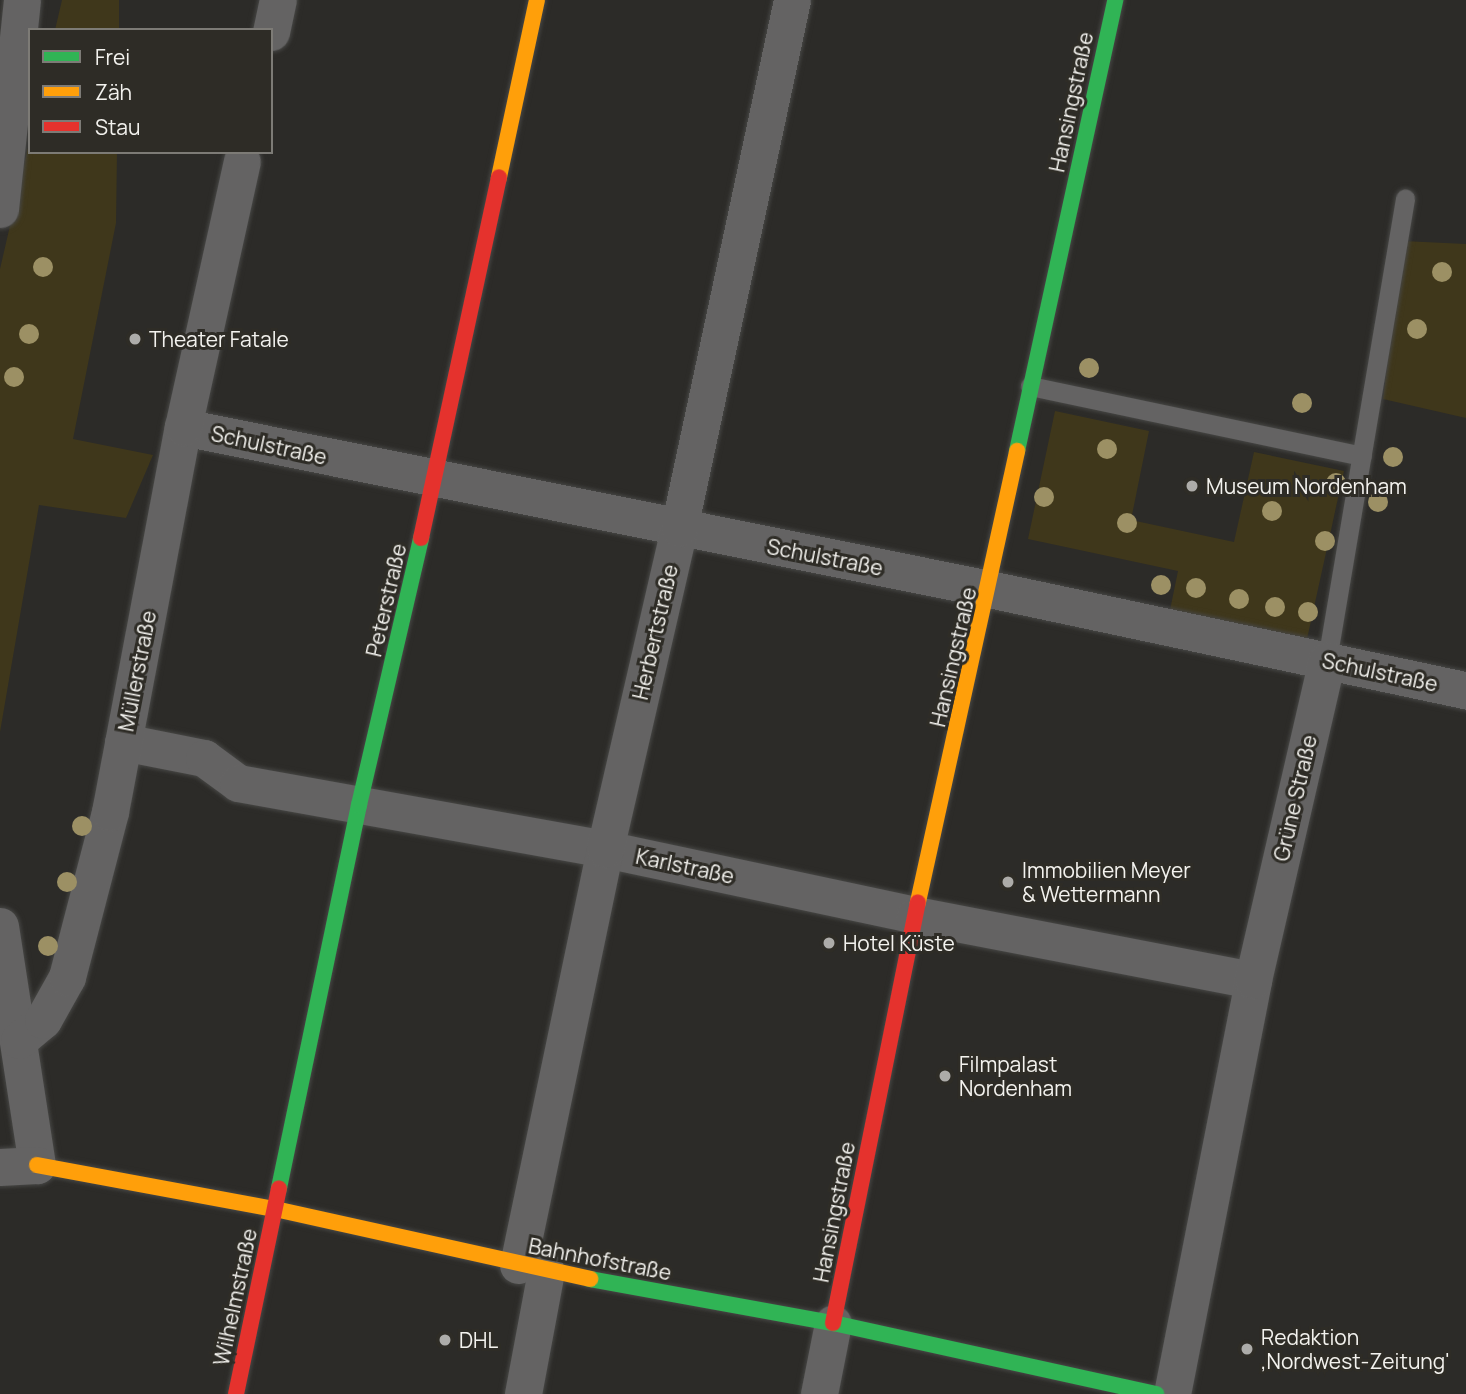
<!DOCTYPE html>
<meta charset="utf-8">
<style>
body{margin:0}
#map{position:relative;width:1466px;height:1394px;overflow:hidden;background:#2c2b28;font-family:Manrope,sans-serif}
div>[style]{position:absolute}
.green>*{inset:0;background:#3f371b}
.roads{filter:drop-shadow(0 0 2px #474745) drop-shadow(0 0 2px #474745)}
.lane>*{height:19px;margin:-9.5px;padding:0 9.5px;transform-origin:9.5px;border-radius:9.5px;background:#646363}
.street>*{height:37px;margin:-18.5px;padding:0 18.5px;transform-origin:18.5px;border-radius:18.5px;background:#646363}
.fast>*{height:16px;margin:-8px;padding:0 8px;transform-origin:8px;border-radius:8px;background:#30b455}
.slow>*{height:16px;margin:-8px;padding:0 8px;transform-origin:8px;border-radius:8px;background:#ff9f0a}
.jam>*{height:16px;margin:-8px;padding:0 8px;transform-origin:8px;border-radius:8px;background:#e5322d}
.trees>*{width:20px;height:20px;margin:-10px;border-radius:50%;background:#9c9064}
.dots>*{width:19px;height:19px;translate:-50% -50%;box-sizing:border-box;border:4px solid #2e2c26;border-radius:50%}
span{translate:-50% -50%;white-space:nowrap;text-align:center;line-height:1.15;-webkit-text-stroke:6px #2e2c26;paint-order:stroke}
.street-label{font-size:21px;color:#f3f2ee}
.poi-label{font-size:21px;color:#f3f2ee}
.left{translate:0 -50%;text-align:left}
.legend{position:absolute;left:28px;top:28px;width:245px;height:126px;box-sizing:border-box;background:#2e2c26;border:2px solid #7d7b76;margin:0;padding:9px 12px;list-style:none;font-size:21px;color:#f3f2ee}
.legend li{display:flex;align-items:center;gap:14px;height:35px}
.legend b{width:35px;border:2px solid #7d7b76}
</style>
<div id="map">
<div class="green">
<i style="clip-path:polygon(62px 0,119px 0,119px 30px,55px 30px)"></i>
<i style="clip-path:polygon(30px 139px,30px 152px,117px 152px,116px 223px,73px 439px,153px 455px,126px 518px,39px 505px,0 732px,0 269px)"></i>
<i style="clip-path:polygon(1403px 241px,1466px 244px,1466px 418px,1383px 399px)"></i>
<i style="clip-path:polygon(1055px 411px,1149px 431px,1131px 520px,1234px 542px,1254px 452px,1344px 471px,1307px 639px,1170px 610px,1178px 571px,1028px 539px)"></i>
</div>
<div class="roads">
<div class="lane">
<i style="left:1030px;top:386px;width:339px;rotate:11.9deg"></i>
<i style="left:1327px;top:660px;width:468px;rotate:-80.4deg"></i>
</div>
<div class="street">
<i style="left:271px;top:32px;width:33px;rotate:-78deg"></i>
<i style="left:0;top:209px;width:210px;rotate:-84deg"></i>
<i style="left:183px;top:427px;width:822px;rotate:11.36deg"></i>
<i style="left:989px;top:589px;width:488px;rotate:12deg"></i>
<i style="left:123px;top:742px;width:83px;rotate:11.2deg"></i>
<i style="left:204px;top:758px;width:42px;rotate:36.3deg"></i>
<i style="left:238px;top:783px;width:373px;rotate:10.2deg"></i>
<i style="left:605px;top:849px;width:317px;rotate:12deg"></i>
<i style="left:915px;top:915px;width:344px;rotate:10.9deg"></i>
<i style="left:0;top:926px;width:242px;rotate:81.2deg"></i>
<i style="left:37px;top:1165px;width:37px;rotate:177deg"></i>
<i style="left:19px;top:1040px;width:31px;rotate:-40deg"></i>
<i style="left:43px;top:1020px;width:49px;rotate:-60.8deg"></i>
<i style="left:67px;top:977px;width:171px;rotate:-75.4deg"></i>
<i style="left:110px;top:812px;width:392px;rotate:-79.3deg"></i>
<i style="left:183px;top:427px;width:272px;rotate:-77.5deg"></i>
<i style="left:518px;top:1265px;width:425px;rotate:-78.2deg"></i>
<i style="left:605px;top:849px;width:329px;rotate:-77deg"></i>
<i style="left:679px;top:528px;width:540px;rotate:-77.92deg"></i>
<i style="left:523px;top:1394px;width:125px;rotate:-79.4deg"></i>
<i style="left:819px;top:1394px;width:72px;rotate:-78.8deg"></i>
<i style="left:1172px;top:1394px;width:422px;rotate:-78.9deg"></i>
<i style="left:1253px;top:980px;width:328px;rotate:-77deg"></i>
</div>
<div class="fast">
<i style="left:1017px;top:451px;width:462px;rotate:-77.7deg"></i>
<i style="left:279px;top:1188px;width:391px;rotate:-78.2deg"></i>
<i style="left:359px;top:805px;width:274px;rotate:-76.9deg"></i>
<i style="left:590px;top:1279px;width:247px;rotate:10.3deg"></i>
<i style="left:833px;top:1323px;width:331px;rotate:12.4deg"></i>
</div>
<div class="slow">
<i style="left:499px;top:177px;width:181px;rotate:-77.9deg"></i>
<i style="left:918px;top:902px;width:462px;rotate:-77.6deg"></i>
<i style="left:37px;top:1165px;width:242px;rotate:10.5deg"></i>
<i style="left:275px;top:1209px;width:323px;rotate:12.5deg"></i>
</div>
<div class="jam">
<i style="left:421px;top:538px;width:369px;rotate:-77.8deg"></i>
<i style="left:833px;top:1323px;width:429px;rotate:-78.6deg"></i>
<i style="left:236px;top:1394px;width:210px;rotate:-78.2deg"></i>
</div>
</div>
<div class="trees">
<i style="left:43px;top:267px"></i>
<i style="left:1442px;top:272px"></i>
<i style="left:1417px;top:329px"></i>
<i style="left:29px;top:334px"></i>
<i style="left:1089px;top:368px"></i>
<i style="left:14px;top:377px"></i>
<i style="left:1302px;top:403px"></i>
<i style="left:1107px;top:449px"></i>
<i style="left:1393px;top:457px"></i>
<i style="left:1336px;top:483px"></i>
<i style="left:1044px;top:497px"></i>
<i style="left:1378px;top:502px"></i>
<i style="left:1272px;top:511px"></i>
<i style="left:1127px;top:523px"></i>
<i style="left:1325px;top:541px"></i>
<i style="left:1161px;top:585px"></i>
<i style="left:1196px;top:588px"></i>
<i style="left:1239px;top:599px"></i>
<i style="left:1275px;top:607px"></i>
<i style="left:1308px;top:612px"></i>
<i style="left:82px;top:826px"></i>
<i style="left:67px;top:882px"></i>
<i style="left:48px;top:946px"></i>
</div>
<div class="dots">
<i style="left:135px;top:339px;background:#adaca9"></i>
<i style="left:1192px;top:486px;background:#adaca9"></i>
<i style="left:1008px;top:882px;background:#adaca9"></i>
<i style="left:829px;top:943px;background:#adaca9"></i>
<i style="left:945px;top:1076px;background:#adaca9"></i>
<i style="left:445px;top:1340px;background:#adaca9"></i>
<i style="left:1247px;top:1349px;background:#adaca9"></i>
</div>
<div class="street-label">
<span style="left:1071px;top:102px;rotate:-78deg">Hansingstraße</span>
<span style="left:269px;top:445px;rotate:12deg">Schulstraße</span>
<span style="left:825px;top:557px;rotate:11deg">Schulstraße</span>
<span style="left:386px;top:600px;rotate:-77deg">Peterstraße</span>
<span style="left:655px;top:632px;rotate:-77deg">Herbertstraße</span>
<span style="left:953px;top:657px;rotate:-77deg">Hansingstraße</span>
<span style="left:137px;top:671px;rotate:-79deg">Müllerstraße</span>
<span style="left:1380px;top:672px;rotate:12deg">Schulstraße</span>
<span style="left:1295px;top:798px;rotate:-77deg">Grüne Straße</span>
<span style="left:685px;top:866px;rotate:12deg">Karlstraße</span>
<span style="left:834px;top:1212px;rotate:-79deg">Hansingstraße</span>
<span style="left:600px;top:1259px;rotate:11deg">Bahnhofstraße</span>
<span style="left:235px;top:1297px;rotate:-78deg">Wilhelmstraße</span>
</div>
<div class="poi-label">
<span class="left" style="left:149px;top:339px">Theater Fatale</span>
<span class="left" style="left:1206px;top:486px">Museum Nordenham</span>
<span class="left" style="left:1022px;top:882px">Immobilien Meyer<br>&amp; Wettermann</span>
<span class="left" style="left:843px;top:943px">Hotel Küste</span>
<span class="left" style="left:959px;top:1076px">Filmpalast<br>Nordenham</span>
<span class="left" style="left:1261px;top:1349px">Redaktion<br>,Nordwest-Zeitung'</span>
<span class="left" style="left:459px;top:1340px">DHL</span>
</div>
<ul class="legend">
<li><b style="height:9px;background:#30b455"></b>Frei</li>
<li><b style="height:9px;background:#ff9f0a"></b>Zäh</li>
<li><b style="height:9px;background:#e5322d"></b>Stau</li>
</ul>
</div>
